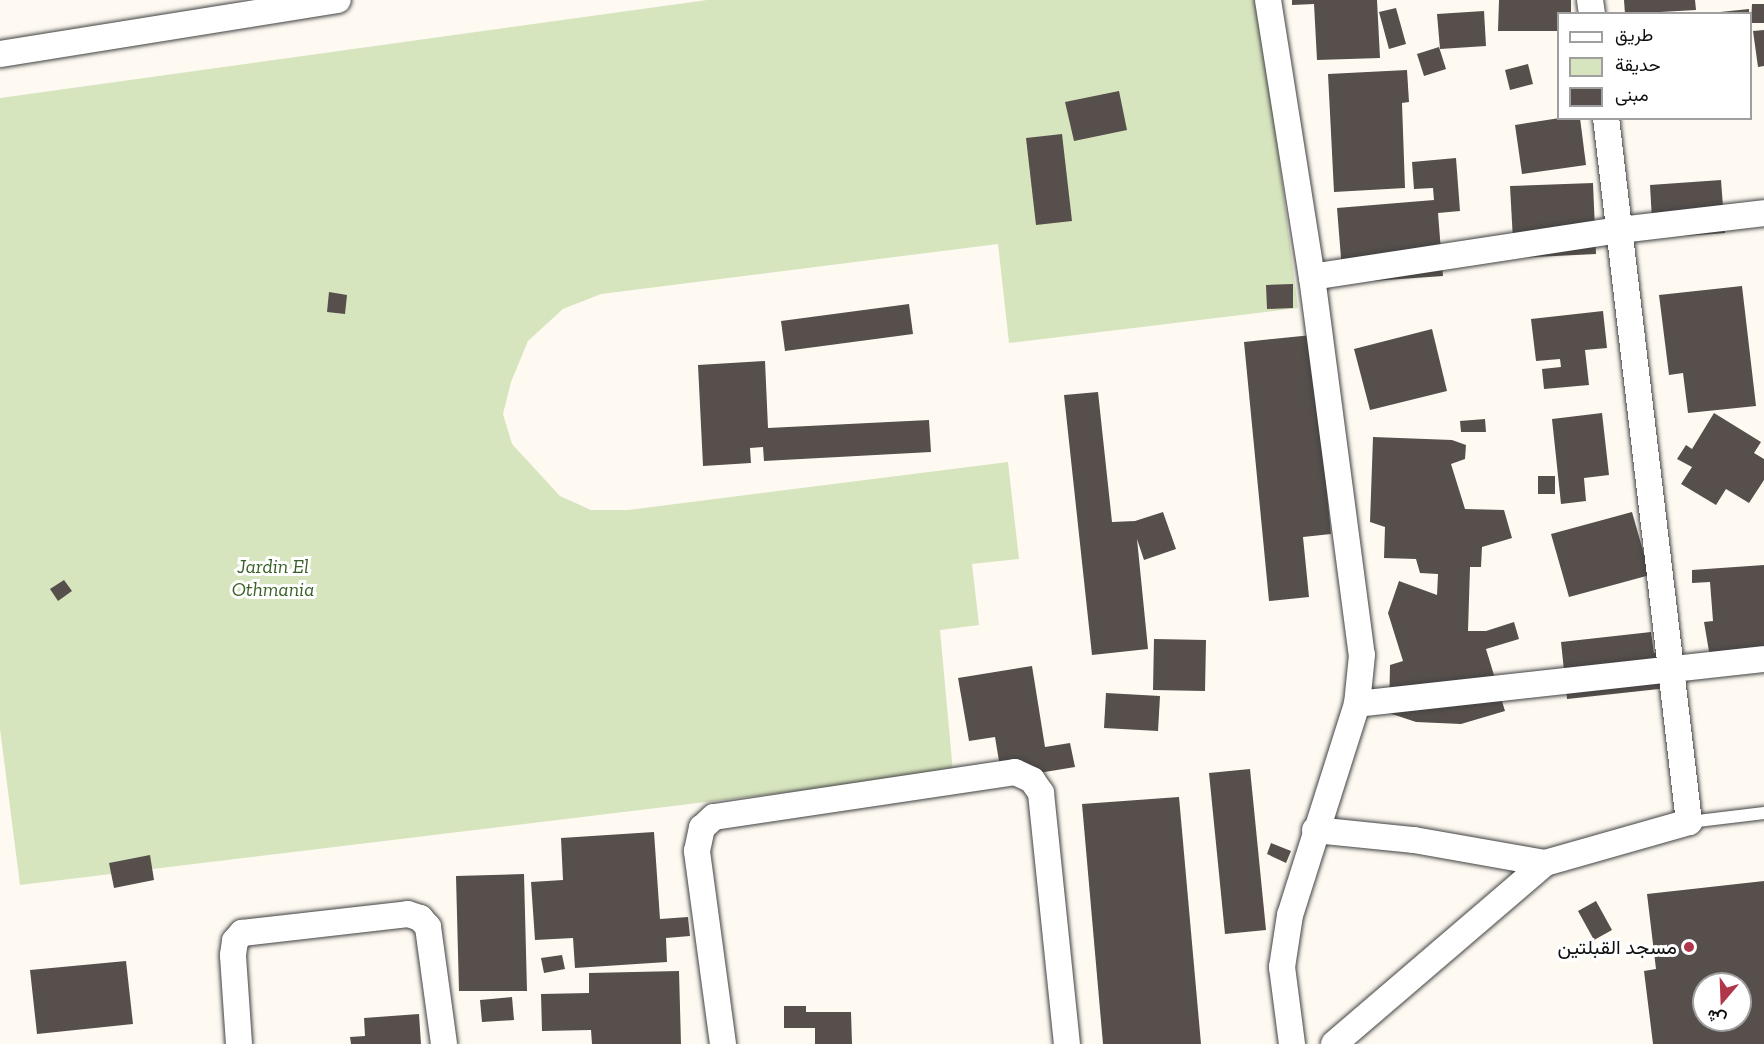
<!DOCTYPE html>
<meta charset="utf-8">
<style>
body{margin:0}
#map{position:relative;width:1764px;height:1044px;overflow:hidden;background:#fefaf2;font-family:"Zilla Slab",Vazirmatn,serif}
div>[style]{position:absolute}
.green>*{inset:0;background:#d7e5bf}
.building>*{inset:0;background:#564f4c}
.roads{filter:drop-shadow(0 0 2px #424242) drop-shadow(0 0 2px #424242)}
.service>*{height:12px;margin:-6px;padding:0 6px;transform-origin:6px;border-radius:6px;background:#fff}
.minor>*{height:26px;margin:-13px;padding:0 13px;transform-origin:13px;border-radius:13px;background:#fff}
.dots>*{width:16px;height:16px;translate:-50% -50%;box-sizing:border-box;border:3px solid #fff;border-radius:50%}
span{translate:-50% -50%;white-space:nowrap;text-align:center;line-height:1.15;-webkit-text-stroke:6px #fff;paint-order:stroke}
.park-label{font-size:20px;color:#396026;font-style:italic}
.poi-label{font-size:20px;color:#0f0f0f}
.right{translate:-100% -50%;text-align:right}
.legend{position:absolute;left:1557px;top:12px;width:195px;height:108px;box-sizing:border-box;background:#fff;border:2px solid #9f9f9f;margin:0;padding:8px 10px;list-style:none;font-size:18px;color:#0f0f0f}
.legend li{display:flex;align-items:center;gap:12px;height:30px}
.legend b{width:30px;border:2px solid #9f9f9f}
.north{position:absolute;left:1692px;top:972px;width:60px;height:60px;box-sizing:border-box;background:#fff;border:2px solid #9f9f9f;border-radius:50%;rotate:199deg;font-size:16px;font-weight:700;line-height:24px;text-align:center;color:#0f0f0f}
.north::after{content:'';display:block;margin:auto;width:21px;height:27px;background:#b0364a;clip-path:polygon(50% 0,100% 100%,50% 72%,0 100%)}
</style>
<div id="map">
<div class="green">
<i style="clip-path:polygon(707px 0,1259px 0,1298px 308px,1009px 343px,998px 244px,601px 294px,563px 309px,528px 341px,511px 382px,503px 414px,512px 444px,560px 496px,591px 510px,628px 510px,1008px 462px,1019px 559px,972px 564px,979px 625px,940px 630px,953px 772px,20px 885px,0 729px,0 98px)"></i>
</div>
<div class="building">
<i style="clip-path:polygon(1292px 0,1377px 0,1380px 58px,1317px 60px,1314px 4px,1292px 5px)"></i>
<i style="clip-path:polygon(1499px 0,1571px 0,1571px 14px,1558px 14px,1558px 31px,1498px 31px)"></i>
<i style="clip-path:polygon(1624px 0,1695px 0,1696px 10px,1625px 14px)"></i>
<i style="clip-path:polygon(1752px 4px,1764px 4px,1764px 23px,1751px 23px)"></i>
<i style="clip-path:polygon(1396px 8px,1406px 44px,1389px 49px,1379px 12px)"></i>
<i style="clip-path:polygon(1749px 9px,1749px 14px,1720px 14px,1720px 12px)"></i>
<i style="clip-path:polygon(1484px 11px,1486px 46px,1440px 49px,1437px 14px)"></i>
<i style="clip-path:polygon(1764px 30px,1764px 66px,1758px 67px,1753px 31px)"></i>
<i style="clip-path:polygon(1439px 47px,1446px 69px,1424px 76px,1417px 54px)"></i>
<i style="clip-path:polygon(1528px 64px,1533px 84px,1510px 90px,1505px 70px)"></i>
<i style="clip-path:polygon(1407px 70px,1409px 102px,1402px 103px,1405px 188px,1334px 192px,1328px 74px)"></i>
<i style="clip-path:polygon(1119px 91px,1127px 130px,1074px 141px,1065px 102px)"></i>
<i style="clip-path:polygon(1560px 118px,1580px 118px,1586px 165px,1522px 174px,1515px 125px)"></i>
<i style="clip-path:polygon(1062px 134px,1072px 221px,1036px 225px,1026px 138px)"></i>
<i style="clip-path:polygon(1456px 158px,1460px 211px,1438px 213px,1443px 276px,1343px 283px,1337px 208px,1434px 200px,1433px 188px,1414px 189px,1412px 162px)"></i>
<i style="clip-path:polygon(1721px 180px,1725px 233px,1653px 238px,1650px 185px)"></i>
<i style="clip-path:polygon(1593px 183px,1596px 254px,1514px 258px,1510px 186px)"></i>
<i style="clip-path:polygon(1293px 284px,1293px 308px,1267px 309px,1266px 285px)"></i>
<i style="clip-path:polygon(1742px 286px,1756px 406px,1688px 413px,1683px 373px,1669px 375px,1659px 295px)"></i>
<i style="clip-path:polygon(329px 292px,347px 295px,345px 314px,327px 312px)"></i>
<i style="clip-path:polygon(909px 304px,913px 334px,785px 351px,781px 321px)"></i>
<i style="clip-path:polygon(1603px 311px,1607px 348px,1585px 350px,1589px 385px,1544px 389px,1542px 369px,1561px 367px,1560px 359px,1536px 361px,1531px 319px)"></i>
<i style="clip-path:polygon(1432px 329px,1447px 391px,1370px 410px,1354px 349px)"></i>
<i style="clip-path:polygon(1312px 335px,1331px 534px,1303px 537px,1309px 597px,1269px 601px,1244px 342px)"></i>
<i style="clip-path:polygon(765px 361px,768px 428px,929px 420px,931px 452px,764px 461px,763px 447px,750px 448px,751px 463px,703px 466px,698px 365px)"></i>
<i style="clip-path:polygon(1098px 392px,1112px 522px,1135px 521px,1163px 512px,1176px 549px,1144px 560px,1137px 539px,1148px 649px,1092px 655px,1064px 395px)"></i>
<i style="clip-path:polygon(1602px 413px,1609px 475px,1584px 478px,1586px 501px,1561px 504px,1552px 419px)"></i>
<i style="clip-path:polygon(1714px 413px,1761px 442px,1754px 453px,1764px 459px,1764px 480px,1749px 503px,1726px 489px,1716px 505px,1681px 484px,1692px 467px,1677px 459px,1686px 445px,1692px 449px)"></i>
<i style="clip-path:polygon(1485px 419px,1486px 432px,1461px 432px,1460px 421px)"></i>
<i style="clip-path:polygon(1373px 437px,1452px 440px,1466px 445px,1465px 459px,1451px 464px,1465px 509px,1504px 510px,1512px 538px,1482px 547px,1481px 567px,1470px 567px,1468px 631px,1486px 631px,1514px 622px,1519px 639px,1486px 649px,1505px 711px,1461px 724px,1416px 722px,1389px 713px,1390px 665px,1403px 661px,1388px 613px,1399px 581px,1437px 595px,1438px 574px,1420px 573px,1416px 559px,1384px 558px,1385px 527px,1370px 522px)"></i>
<i style="clip-path:polygon(1538px 476px,1555px 476px,1555px 494px,1538px 494px)"></i>
<i style="clip-path:polygon(1632px 512px,1650px 575px,1569px 597px,1551px 534px)"></i>
<i style="clip-path:polygon(1764px 565px,1764px 672px,1713px 675px,1704px 622px,1713px 621px,1710px 582px,1692px 583px,1692px 570px)"></i>
<i style="clip-path:polygon(64px 580px,72px 591px,58px 601px,50px 589px)"></i>
<i style="clip-path:polygon(1651px 632px,1654px 653px,1664px 651px,1668px 688px,1567px 699px,1561px 642px)"></i>
<i style="clip-path:polygon(1154px 639px,1206px 640px,1205px 691px,1153px 690px)"></i>
<i style="clip-path:polygon(1032px 666px,1045px 747px,1070px 743px,1075px 767px,1002px 779px,995px 737px,969px 741px,958px 678px)"></i>
<i style="clip-path:polygon(1106px 693px,1160px 696px,1158px 731px,1104px 728px)"></i>
<i style="clip-path:polygon(1250px 769px,1266px 930px,1225px 934px,1209px 773px)"></i>
<i style="clip-path:polygon(1179px 797px,1201px 1044px,1103px 1044px,1082px 804px)"></i>
<i style="clip-path:polygon(654px 832px,660px 919px,688px 917px,690px 936px,666px 938px,667px 962px,575px 968px,573px 938px,535px 940px,531px 882px,563px 880px,561px 838px)"></i>
<i style="clip-path:polygon(1271px 843px,1291px 851px,1286px 863px,1267px 854px)"></i>
<i style="clip-path:polygon(150px 855px,154px 880px,114px 888px,109px 863px)"></i>
<i style="clip-path:polygon(524px 874px,527px 991px,459px 991px,456px 876px)"></i>
<i style="clip-path:polygon(evenodd,1764px 881px,1764px 1044px,1653px 1044px,1644px 971px,1656px 969px,1647px 894px,1764px 881px,1704px 984px,1740px 984px,1740px 1020px,1704px 1020px,1704px 984px)"></i>
<i style="clip-path:polygon(1596px 901px,1612px 930px,1594px 940px,1578px 911px)"></i>
<i style="clip-path:polygon(562px 955px,565px 969px,544px 973px,541px 958px)"></i>
<i style="clip-path:polygon(126px 961px,133px 1024px,37px 1034px,30px 970px)"></i>
<i style="clip-path:polygon(679px 971px,681px 1044px,592px 1044px,591px 1030px,542px 1031px,541px 994px,589px 993px,589px 973px)"></i>
<i style="clip-path:polygon(512px 997px,514px 1020px,482px 1022px,480px 1000px)"></i>
<i style="clip-path:polygon(784px 1006px,806px 1006px,806px 1012px,851px 1012px,852px 1044px,815px 1044px,815px 1028px,784px 1028px)"></i>
<i style="clip-path:polygon(419px 1014px,421px 1044px,351px 1044px,350px 1037px,365px 1036px,364px 1018px)"></i>
</div>
<div class="roads">
<div class="service">
<i style="left:1689px;top:822px;width:76px;rotate:-6.8deg"></i>
</div>
<div class="minor">
<i style="left:1268px;top:0;width:280px;rotate:81deg"></i>
<i style="left:1312px;top:277px;width:381px;rotate:82.5deg"></i>
<i style="left:1362px;top:655px;width:49px;rotate:95.8deg"></i>
<i style="left:1357px;top:704px;width:221px;rotate:107.6deg"></i>
<i style="left:1290px;top:915px;width:53px;rotate:98.7deg"></i>
<i style="left:1282px;top:967px;width:78px;rotate:82.6deg"></i>
<i style="left:1590px;top:0;width:14px;rotate:82deg"></i>
<i style="left:0;top:54px;width:342px;rotate:-9.1deg"></i>
<i style="left:1312px;top:277px;width:312px;rotate:-8.7deg"></i>
<i style="left:1620px;top:230px;width:145px;rotate:-6.7deg"></i>
<i style="left:1357px;top:704px;width:409px;rotate:-6.3deg"></i>
<i style="left:1315px;top:830px;width:100px;rotate:5.8deg"></i>
<i style="left:1414px;top:840px;width:133px;rotate:10deg"></i>
<i style="left:1545px;top:863px;width:150px;rotate:-15.9deg"></i>
<i style="left:1689px;top:822px;width:709px;rotate:-96.72deg"></i>
<i style="left:239px;top:1044px;width:89px;rotate:-93.9deg"></i>
<i style="left:233px;top:955px;width:14px;rotate:-82deg"></i>
<i style="left:235px;top:941px;width:11px;rotate:-49deg"></i>
<i style="left:242px;top:933px;width:167px;rotate:-6.5deg"></i>
<i style="left:408px;top:914px;width:13px;rotate:18deg"></i>
<i style="left:420px;top:918px;width:12px;rotate:48deg"></i>
<i style="left:428px;top:927px;width:118px;rotate:82.2deg"></i>
<i style="left:723px;top:1044px;width:195px;rotate:-97.7deg"></i>
<i style="left:697px;top:851px;width:24px;rotate:-78deg"></i>
<i style="left:702px;top:828px;width:16px;rotate:-43deg"></i>
<i style="left:714px;top:817px;width:304px;rotate:-8.5deg"></i>
<i style="left:1015px;top:772px;width:19px;rotate:25deg"></i>
<i style="left:1032px;top:780px;width:16px;rotate:55deg"></i>
<i style="left:1041px;top:793px;width:252px;rotate:84.1deg"></i>
<i style="left:1334px;top:1044px;width:278px;rotate:-40.6deg"></i>
</div>
</div>
<div class="dots">
<i style="left:1689px;top:947px;background:#b0364a"></i>
</div>
<div class="park-label">
<span style="left:273px;top:578px">Jardin El<br>Othmania</span>
</div>
<div class="poi-label">
<span class="right" style="left:1677px;top:947px">مسجد القبلتين</span>
</div>
<ul class="legend">
<li><b style="height:8px;background:#fff"></b>طريق</li>
<li><b style="height:16px;background:#d7e5bf"></b>حديقة</li>
<li><b style="height:16px;background:#564f4c"></b>مبنى</li>
</ul>
<div class="north">ش</div>
</div>
